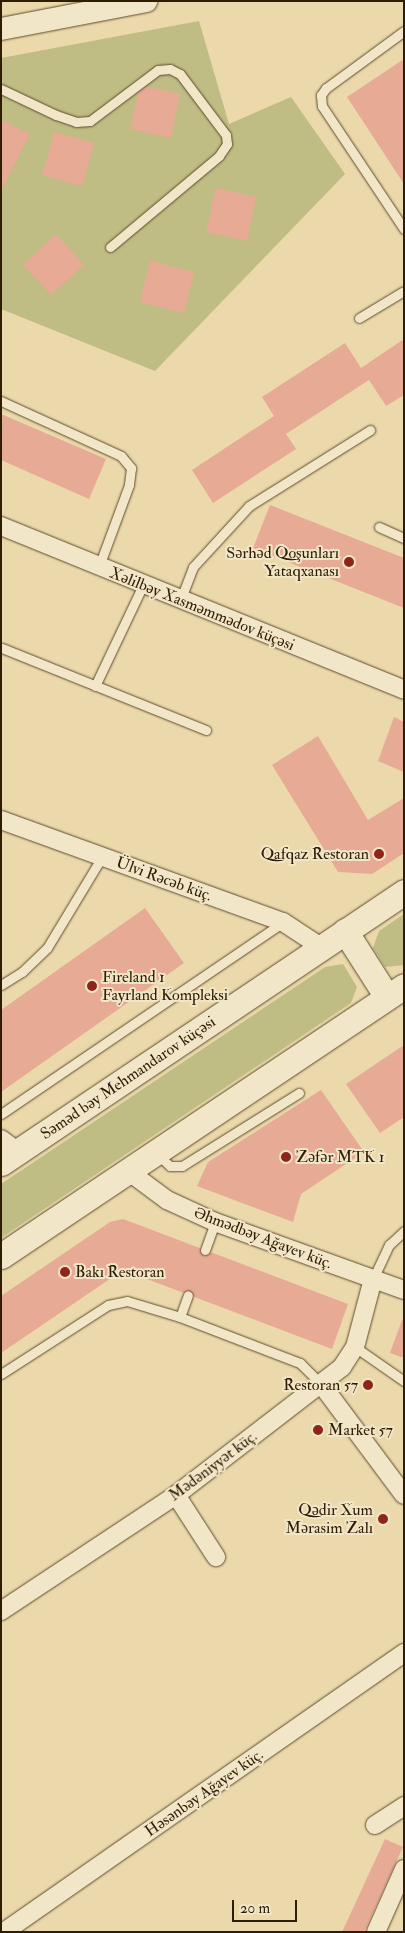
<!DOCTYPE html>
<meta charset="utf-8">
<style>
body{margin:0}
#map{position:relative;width:405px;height:1933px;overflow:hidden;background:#ebd9ab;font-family:"IM FELL Double Pica",serif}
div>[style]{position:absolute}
.green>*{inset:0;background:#bfbd83}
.building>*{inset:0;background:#e7aa95}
.roads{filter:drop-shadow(0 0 1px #5d4b2d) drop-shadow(0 0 1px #5d4b2d)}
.service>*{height:9px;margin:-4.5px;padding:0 4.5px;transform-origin:4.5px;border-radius:4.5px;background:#f2e6c8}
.minor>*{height:18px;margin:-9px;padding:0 9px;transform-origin:9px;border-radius:9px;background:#f2e6c8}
.tertiary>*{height:22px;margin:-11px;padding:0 11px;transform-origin:11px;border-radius:11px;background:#f2e6c8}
.secondary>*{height:25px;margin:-12.5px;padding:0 12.5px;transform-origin:12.5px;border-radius:12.5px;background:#f2e6c8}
.dots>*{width:14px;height:14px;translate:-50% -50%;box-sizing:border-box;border:2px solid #f2e6c8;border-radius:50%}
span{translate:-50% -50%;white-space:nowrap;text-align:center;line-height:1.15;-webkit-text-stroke:4px #f2e6c8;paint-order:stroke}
.poi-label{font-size:16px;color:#2e1c03}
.right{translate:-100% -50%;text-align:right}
.left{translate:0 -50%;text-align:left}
.street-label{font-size:16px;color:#2e1c03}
.frame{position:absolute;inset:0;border:2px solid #2e1c03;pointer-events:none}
.scale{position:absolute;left:232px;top:1900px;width:65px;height:22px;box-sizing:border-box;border:2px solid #2e1c03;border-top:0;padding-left:6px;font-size:15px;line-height:18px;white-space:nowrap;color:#2e1c03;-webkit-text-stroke:4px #f2e6c8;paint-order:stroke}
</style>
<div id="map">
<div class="green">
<i style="clip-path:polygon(199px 21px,229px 124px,291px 97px,345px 174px,155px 371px,1px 309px,1px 58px)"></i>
<i style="clip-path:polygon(404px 914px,404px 965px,385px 967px,373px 948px,379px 931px)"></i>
<i style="clip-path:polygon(343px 964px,357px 987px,351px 1003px,1px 1238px,1px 1184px,325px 967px)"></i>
</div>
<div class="building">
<i style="clip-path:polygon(404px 59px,404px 184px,347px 97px)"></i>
<i style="clip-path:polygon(140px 85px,180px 94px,171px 138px,130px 129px)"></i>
<i style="clip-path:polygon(1px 120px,30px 134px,1px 191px)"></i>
<i style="clip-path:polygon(54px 132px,94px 143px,82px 186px,42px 175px)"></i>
<i style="clip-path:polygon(216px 188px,256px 197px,247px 241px,206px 232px)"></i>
<i style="clip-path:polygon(56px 234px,84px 265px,51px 295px,23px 265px)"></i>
<i style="clip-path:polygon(150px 261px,194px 272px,184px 313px,140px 302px)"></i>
<i style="clip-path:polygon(404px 339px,404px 395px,386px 406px,369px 380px,286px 434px,296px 449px,213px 503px,192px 470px,274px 416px,262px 397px,345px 343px,361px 368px)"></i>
<i style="clip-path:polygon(1px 414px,106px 459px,89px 499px,1px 460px)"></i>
<i style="clip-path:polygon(270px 505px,404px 558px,404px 608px,253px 548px)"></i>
<i style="clip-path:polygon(394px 717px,404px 722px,404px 772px,378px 761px)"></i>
<i style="clip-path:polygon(318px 736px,368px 820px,404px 798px,404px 853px,372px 874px,338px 872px,272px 765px)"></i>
<i style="clip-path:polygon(145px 908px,184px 963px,1px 1092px,1px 1010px)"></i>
<i style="clip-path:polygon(404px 1045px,404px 1117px,380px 1133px,346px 1084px)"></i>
<i style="clip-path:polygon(321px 1090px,364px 1152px,301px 1194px,293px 1222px,197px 1186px,208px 1162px)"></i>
<i style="clip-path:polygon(123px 1219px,348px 1304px,332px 1349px,123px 1270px,1px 1353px,1px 1296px,110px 1222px)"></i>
<i style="clip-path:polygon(402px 1320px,404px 1321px,404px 1358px,390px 1353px)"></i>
<i style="clip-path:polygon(385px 1839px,403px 1847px,364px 1932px,342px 1932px)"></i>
</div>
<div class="roads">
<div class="service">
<i style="left:404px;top:31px;width:97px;rotate:143.8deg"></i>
<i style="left:326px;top:88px;width:9px;rotate:126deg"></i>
<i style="left:321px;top:95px;width:11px;rotate:85deg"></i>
<i style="left:322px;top:106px;width:148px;rotate:56.3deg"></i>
<i style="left:1px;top:89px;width:61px;rotate:25.3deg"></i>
<i style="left:56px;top:115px;width:21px;rotate:19deg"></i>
<i style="left:76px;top:122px;width:14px;rotate:-4deg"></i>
<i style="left:90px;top:121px;width:85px;rotate:-36.9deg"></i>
<i style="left:158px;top:70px;width:12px;rotate:-5deg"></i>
<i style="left:170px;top:69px;width:11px;rotate:27deg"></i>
<i style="left:180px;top:74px;width:76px;rotate:53deg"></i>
<i style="left:226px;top:135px;width:9px;rotate:84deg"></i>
<i style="left:227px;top:144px;width:14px;rotate:124deg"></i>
<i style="left:219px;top:156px;width:142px;rotate:140.1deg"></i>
<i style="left:359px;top:318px;width:52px;rotate:-31deg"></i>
<i style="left:1px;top:401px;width:132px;rotate:24.6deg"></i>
<i style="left:121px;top:456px;width:16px;rotate:50deg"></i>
<i style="left:131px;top:468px;width:17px;rotate:97deg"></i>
<i style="left:129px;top:485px;width:86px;rotate:110.3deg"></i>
<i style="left:379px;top:527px;width:27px;rotate:24deg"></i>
<i style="left:180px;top:601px;width:36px;rotate:-69deg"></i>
<i style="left:193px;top:567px;width:83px;rotate:-47.4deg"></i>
<i style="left:249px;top:506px;width:143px;rotate:-32.1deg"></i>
<i style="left:2px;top:648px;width:220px;rotate:21.9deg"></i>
<i style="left:95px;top:686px;width:112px;rotate:-64.6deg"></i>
<i style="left:1px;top:985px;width:25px;rotate:-32deg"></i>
<i style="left:22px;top:972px;width:35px;rotate:-44deg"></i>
<i style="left:47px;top:948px;width:106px;rotate:-58.9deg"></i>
<i style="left:1px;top:1114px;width:341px;rotate:-34.2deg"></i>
<i style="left:156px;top:1153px;width:19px;rotate:43deg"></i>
<i style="left:170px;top:1166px;width:12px"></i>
<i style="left:182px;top:1166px;width:138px;rotate:-32deg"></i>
<i style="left:205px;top:1250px;width:30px;rotate:-70deg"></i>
<i style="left:373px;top:1279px;width:38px;rotate:-65deg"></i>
<i style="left:389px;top:1245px;width:21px;rotate:-43deg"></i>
<i style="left:180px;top:1317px;width:23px;rotate:-70deg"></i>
<i style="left:355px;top:1347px;width:60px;rotate:34.8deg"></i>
<i style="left:1px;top:1374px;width:127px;rotate:-32.8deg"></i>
<i style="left:108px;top:1305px;width:19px;rotate:-12deg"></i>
<i style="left:127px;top:1301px;width:55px;rotate:16.8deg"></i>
<i style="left:180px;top:1317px;width:129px;rotate:21deg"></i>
<i style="left:300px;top:1363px;width:31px;rotate:45deg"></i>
</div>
<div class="minor">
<i style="left:1px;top:526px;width:435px;rotate:22.1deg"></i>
<i style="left:1px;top:820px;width:300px;rotate:19.9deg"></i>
<i style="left:283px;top:922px;width:45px;rotate:33.3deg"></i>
<i style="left:1px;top:1139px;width:21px;rotate:37deg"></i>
<i style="left:128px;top:1171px;width:49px;rotate:36.6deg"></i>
<i style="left:167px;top:1200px;width:53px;rotate:24.6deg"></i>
<i style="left:215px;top:1222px;width:201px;rotate:19.8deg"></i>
<i style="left:322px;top:1385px;width:137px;rotate:53.3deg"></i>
<i style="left:176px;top:1495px;width:74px;rotate:57.2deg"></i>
<i style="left:1px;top:1611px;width:210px;rotate:-33.5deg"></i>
<i style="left:176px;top:1495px;width:210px;rotate:-37.6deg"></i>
<i style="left:342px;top:1367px;width:24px;rotate:-57deg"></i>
<i style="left:355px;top:1347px;width:70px;rotate:-75.2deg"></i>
<i style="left:375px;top:1825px;width:35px;rotate:-33deg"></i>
<i style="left:4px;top:1932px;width:488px;rotate:-34.9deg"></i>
<i style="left:376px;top:1932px;width:69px;rotate:-66deg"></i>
</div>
<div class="tertiary">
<i style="left:1px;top:29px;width:148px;rotate:-10.9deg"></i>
</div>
<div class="secondary">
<i style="left:345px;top:931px;width:78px;rotate:57.5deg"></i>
<i style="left:1px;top:1163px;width:486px;rotate:-33.9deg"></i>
<i style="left:1px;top:1256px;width:485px;rotate:-33.8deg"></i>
</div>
</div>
<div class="dots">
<i style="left:349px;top:562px;background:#8f2418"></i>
<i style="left:379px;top:854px;background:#8f2418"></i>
<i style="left:92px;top:986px;background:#8f2418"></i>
<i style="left:286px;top:1157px;background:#8f2418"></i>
<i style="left:65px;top:1272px;background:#8f2418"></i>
<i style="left:368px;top:1385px;background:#8f2418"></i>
<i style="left:318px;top:1430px;background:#8f2418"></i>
<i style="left:383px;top:1519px;background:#8f2418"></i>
</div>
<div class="poi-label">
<span class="right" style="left:339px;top:562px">Sərhəd Qoşunları<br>Yataqxanası</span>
<span class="right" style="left:369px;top:854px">Qafqaz Restoran</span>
<span class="left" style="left:102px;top:986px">Fireland 1<br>Fayrland Kompleksi</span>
<span class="left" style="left:296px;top:1157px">Zəfər MTK 1</span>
<span class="left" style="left:75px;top:1272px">Bakı Restoran</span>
<span class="right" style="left:358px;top:1385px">Restoran 57</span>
<span class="left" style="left:328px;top:1430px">Market 57</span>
<span class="right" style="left:373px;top:1519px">Qədir Xum<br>Mərasim Zalı</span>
</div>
<div class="street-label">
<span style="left:202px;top:609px;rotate:22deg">Xəlilbəy Xasməmmədov küçəsi</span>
<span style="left:164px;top:879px;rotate:20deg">Ülvi Rəcəb küç.</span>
<span style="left:128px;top:1078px;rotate:-34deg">Səməd bəy Mehmandarov küçəsi</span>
<span style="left:263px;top:1238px;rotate:21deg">Əhmədbəy Ağayev küç.</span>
<span style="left:213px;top:1466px;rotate:-37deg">Mədəniyyət küç.</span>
<span style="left:204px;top:1793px;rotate:-35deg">Həsənbəy Ağayev küç.</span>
</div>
<div class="frame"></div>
<div class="scale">20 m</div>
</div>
